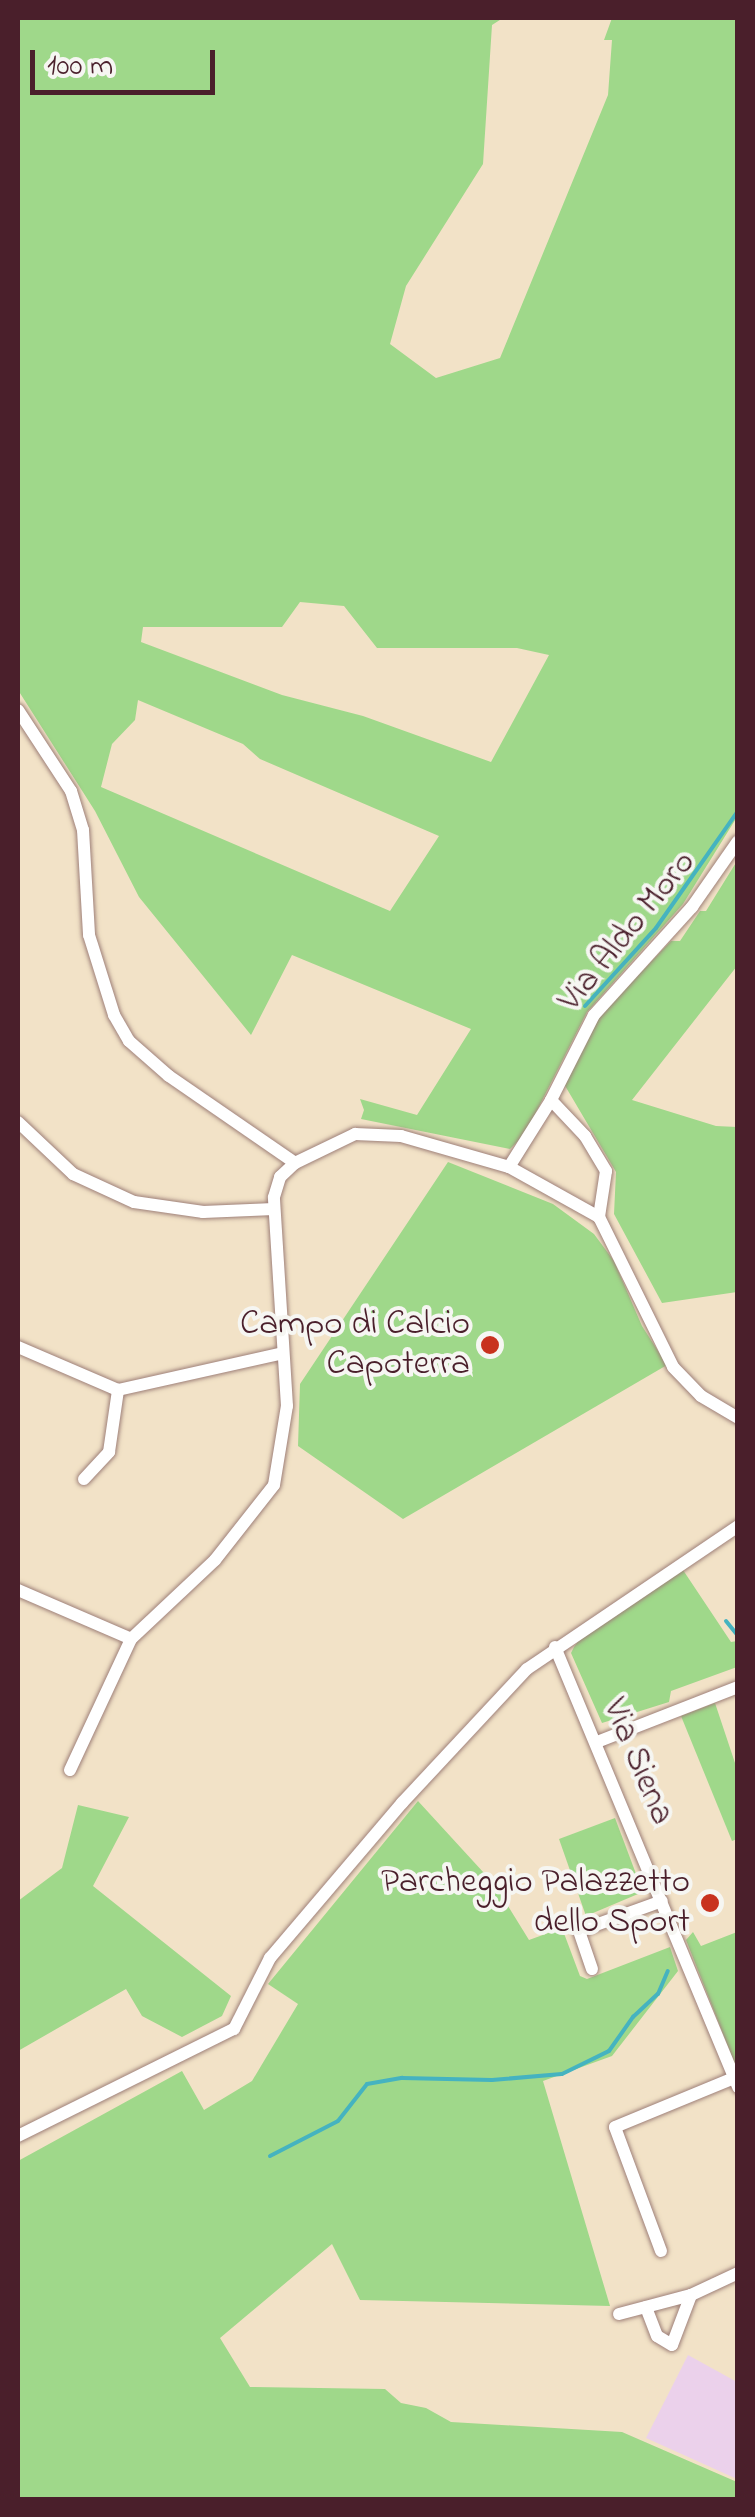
<!DOCTYPE html>
<style>
body{margin:0}
#map{position:relative;width:755px;height:2517px;overflow:hidden;background:#f2e2c7;font-family:"Indie Flower",sans-serif}
div>[style]{position:absolute}
.built>*{inset:0;background:#ebd1eb}
.green>*{inset:0;background:#9fd88a}
.stream>*{height:4px;margin:-2px;padding:0 2px;transform-origin:2px;border-radius:2px;background:#45b3c0}
.roads{filter:drop-shadow(0 0 2px #9e8079) drop-shadow(0 0 2px #9e8079)}
.street>*{height:12px;margin:-6px;padding:0 6px;transform-origin:6px;border-radius:6px;background:#fff}
.dots>*{width:28px;height:28px;translate:-50% -50%;box-sizing:border-box;border:5px solid #f6f6f2;border-radius:50%}
span{translate:-50% -50%;white-space:nowrap;text-align:center;line-height:1.15;-webkit-text-stroke:8px #f6f6f2;paint-order:stroke}
.street-label{font-size:35px;color:#4a1f2b}
.poi-label{font-size:35px;color:#4a1f2b}
.right{translate:-100% -50%;text-align:right}
.frame{position:absolute;inset:0;border:20px solid #4a1f2b;pointer-events:none}
.scale{position:absolute;left:30px;top:50px;width:185px;height:45px;box-sizing:border-box;border:5px solid #4a1f2b;border-top:0;padding-left:12px;font-size:30px;line-height:35px;white-space:nowrap;color:#4a1f2b;-webkit-text-stroke:8px #f6f6f2;paint-order:stroke}
</style>
<div id="map">
<div class="built">
<i style="clip-path:polygon(688px 2355px,737px 2382px,737px 2479px,646px 2438px)"></i>
</div>
<div class="green">
<i style="clip-path:polygon(evenodd,18px 18px,503px 18px,492px 25px,483px 164px,406px 286px,390px 344px,436px 378px,500px 358px,608px 95px,612px 40px,604px 40px,612px 18px,737px 18px,737px 817px,683px 904px,587px 1012px,525px 1134px,510px 1149px,361px 1119px,364px 1110px,360px 1099px,417px 1115px,471px 1029px,292px 955px,251px 1035px,139px 897px,95px 811px,18px 690px,18px 18px,300px 602px,344px 606px,377px 648px,517px 648px,549px 655px,491px 762px,363px 716px,282px 695px,141px 642px,143px 627px,282px 627px,300px 602px,18px 18px,138px 700px,243px 744px,260px 759px,439px 836px,390px 911px,101px 787px,112px 744px,135px 720px,138px 700px)"></i>
<i style="clip-path:polygon(737px 861px,737px 966px,632px 1100px,716px 1126px,737px 1127px,737px 1292px,662px 1303px,614px 1214px,616px 1172px,564px 1084px,600px 1015px,671px 941px,680px 941px,700px 911px,706px 911px)"></i>
<i style="clip-path:polygon(448px 1162px,553px 1204px,594px 1234px,614px 1261px,642px 1326px,667px 1365px,403px 1519px,298px 1446px,300px 1384px)"></i>
<i style="clip-path:polygon(681px 1567px,731px 1642px,737px 1641px,737px 1667px,671px 1691px,669px 1702px,602px 1723px,571px 1653px,574px 1647px,582px 1636px)"></i>
<i style="clip-path:polygon(715px 1703px,737px 1769px,737px 1839px,732px 1841px,681px 1716px)"></i>
<i style="clip-path:polygon(418px 1801px,495px 1885px,529px 1940px,562px 1928px,580px 1976px,587px 1979px,670px 1947px,678px 1971px,612px 2056px,543px 2081px,610px 2306px,360px 2300px,332px 2244px,220px 2338px,250px 2387px,385px 2389px,401px 2403px,426px 2408px,451px 2422px,622px 2432px,737px 2482px,737px 2499px,18px 2499px,18px 2161px,182px 2071px,204px 2110px,252px 2081px,298px 2004px,268px 1984px)"></i>
<i style="clip-path:polygon(78px 1805px,129px 1817px,93px 1886px,231px 1996px,222px 2016px,182px 2037px,142px 2016px,126px 1989px,18px 2051px,18px 1901px,62px 1868px)"></i>
<i style="clip-path:polygon(615px 1818px,641px 1887px,638px 1894px,586px 1916px,559px 1839px)"></i>
<i style="clip-path:polygon(693px 1932px,701px 1946px,737px 1932px,737px 2069px,686px 1940px)"></i>
</div>
<div class="stream">
<i style="left:585px;top:1006px;width:105px;rotate:-47.7deg"></i>
<i style="left:656px;top:928px;width:143px;rotate:-55deg"></i>
<i style="left:726px;top:1621px;width:19px;rotate:51deg"></i>
<i style="left:270px;top:2156px;width:76px;rotate:-27.2deg"></i>
<i style="left:338px;top:2121px;width:47px;rotate:-51.9deg"></i>
<i style="left:367px;top:2084px;width:36px;rotate:-10deg"></i>
<i style="left:402px;top:2078px;width:90px;rotate:1.3deg"></i>
<i style="left:492px;top:2080px;width:70px;rotate:-4.9deg"></i>
<i style="left:562px;top:2074px;width:52px;rotate:-26.1deg"></i>
<i style="left:609px;top:2051px;width:42px;rotate:-54.8deg"></i>
<i style="left:633px;top:2017px;width:34px;rotate:-43deg"></i>
<i style="left:658px;top:1994px;width:25px;rotate:-67deg"></i>
</div>
<div class="roads">
<div class="street">
<i style="left:18px;top:710px;width:97px;rotate:56.8deg"></i>
<i style="left:71px;top:791px;width:41px;rotate:72.9deg"></i>
<i style="left:83px;top:830px;width:105px;rotate:86.7deg"></i>
<i style="left:89px;top:935px;width:84px;rotate:72.6deg"></i>
<i style="left:114px;top:1015px;width:30px;rotate:60deg"></i>
<i style="left:129px;top:1041px;width:53px;rotate:41.2deg"></i>
<i style="left:169px;top:1076px;width:153px;rotate:34.6deg"></i>
<i style="left:551px;top:1100px;width:50px;rotate:46.6deg"></i>
<i style="left:585px;top:1136px;width:41px;rotate:59deg"></i>
<i style="left:606px;top:1171px;width:47px;rotate:98.7deg"></i>
<i style="left:18px;top:1122px;width:76px;rotate:43.4deg"></i>
<i style="left:73px;top:1174px;width:67px;rotate:24.7deg"></i>
<i style="left:134px;top:1202px;width:70px;rotate:8.2deg"></i>
<i style="left:203px;top:1212px;width:71px;rotate:-2.4deg"></i>
<i style="left:509px;top:1167px;width:79px;rotate:-57.9deg"></i>
<i style="left:551px;top:1100px;width:95px;rotate:-63.2deg"></i>
<i style="left:594px;top:1015px;width:146px;rotate:-47.8deg"></i>
<i style="left:692px;top:907px;width:80px;rotate:-55.1deg"></i>
<i style="left:18px;top:1347px;width:109px;rotate:23.3deg"></i>
<i style="left:118px;top:1390px;width:169px;rotate:-12.6deg"></i>
<i style="left:84px;top:1479px;width:37px;rotate:-47deg"></i>
<i style="left:109px;top:1452px;width:63px;rotate:-81.7deg"></i>
<i style="left:18px;top:1590px;width:123px;rotate:23.4deg"></i>
<i style="left:555px;top:1647px;width:477px;rotate:67.4deg"></i>
<i style="left:597px;top:1742px;width:151px;rotate:-21.3deg"></i>
<i style="left:70px;top:1770px;width:145px;rotate:-65deg"></i>
<i style="left:131px;top:1639px;width:115px;rotate:-43.2deg"></i>
<i style="left:215px;top:1560px;width:95px;rotate:-51.8deg"></i>
<i style="left:274px;top:1485px;width:80px;rotate:-80.7deg"></i>
<i style="left:287px;top:1406px;width:209px;rotate:-93.6deg"></i>
<i style="left:274px;top:1197px;width:21px;rotate:-73deg"></i>
<i style="left:280px;top:1177px;width:21px;rotate:-43deg"></i>
<i style="left:295px;top:1163px;width:67px;rotate:-25.8deg"></i>
<i style="left:355px;top:1134px;width:46px;rotate:2.5deg"></i>
<i style="left:401px;top:1136px;width:112px;rotate:16deg"></i>
<i style="left:509px;top:1167px;width:103px;rotate:29.1deg"></i>
<i style="left:599px;top:1217px;width:167px;rotate:63.7deg"></i>
<i style="left:673px;top:1367px;width:40px;rotate:46deg"></i>
<i style="left:701px;top:1396px;width:43px;rotate:30.7deg"></i>
<i style="left:592px;top:1969px;width:40px;rotate:-108.9deg"></i>
<i style="left:579px;top:1931px;width:88px;rotate:-19.9deg"></i>
<i style="left:18px;top:2136px;width:241px;rotate:-26.4deg"></i>
<i style="left:234px;top:2029px;width:80px;rotate:-63.1deg"></i>
<i style="left:270px;top:1958px;width:204px;rotate:-49.6deg"></i>
<i style="left:402px;top:1803px;width:183px;rotate:-47deg"></i>
<i style="left:527px;top:1669px;width:255px;rotate:-34.1deg"></i>
<i style="left:661px;top:2251px;width:132px;rotate:-110.4deg"></i>
<i style="left:615px;top:2127px;width:129px;rotate:-22.4deg"></i>
<i style="left:691px;top:2295px;width:52px;rotate:-25.1deg"></i>
<i style="left:619px;top:2314px;width:74px;rotate:-14.8deg"></i>
<i style="left:691px;top:2295px;width:53px;rotate:110.8deg"></i>
<i style="left:672px;top:2345px;width:17px;rotate:-149deg"></i>
<i style="left:657px;top:2336px;width:31px;rotate:-111deg"></i>
</div>
</div>
<div class="dots">
<i style="left:490px;top:1345px;background:#c8321e"></i>
<i style="left:710px;top:1903px;background:#c8321e"></i>
</div>
<div class="street-label">
<span style="left:628px;top:932px;rotate:-51deg">Via Aldo Moro</span>
<span style="left:637px;top:1762px;rotate:67deg">Via Siena</span>
</div>
<div class="poi-label">
<span class="right" style="left:470px;top:1345px">Campo di Calcio<br>Capoterra</span>
<span class="right" style="left:690px;top:1903px">Parcheggio Palazzetto<br>dello Sport</span>
</div>
<div class="frame"></div>
<div class="scale">100 m</div>
</div>
